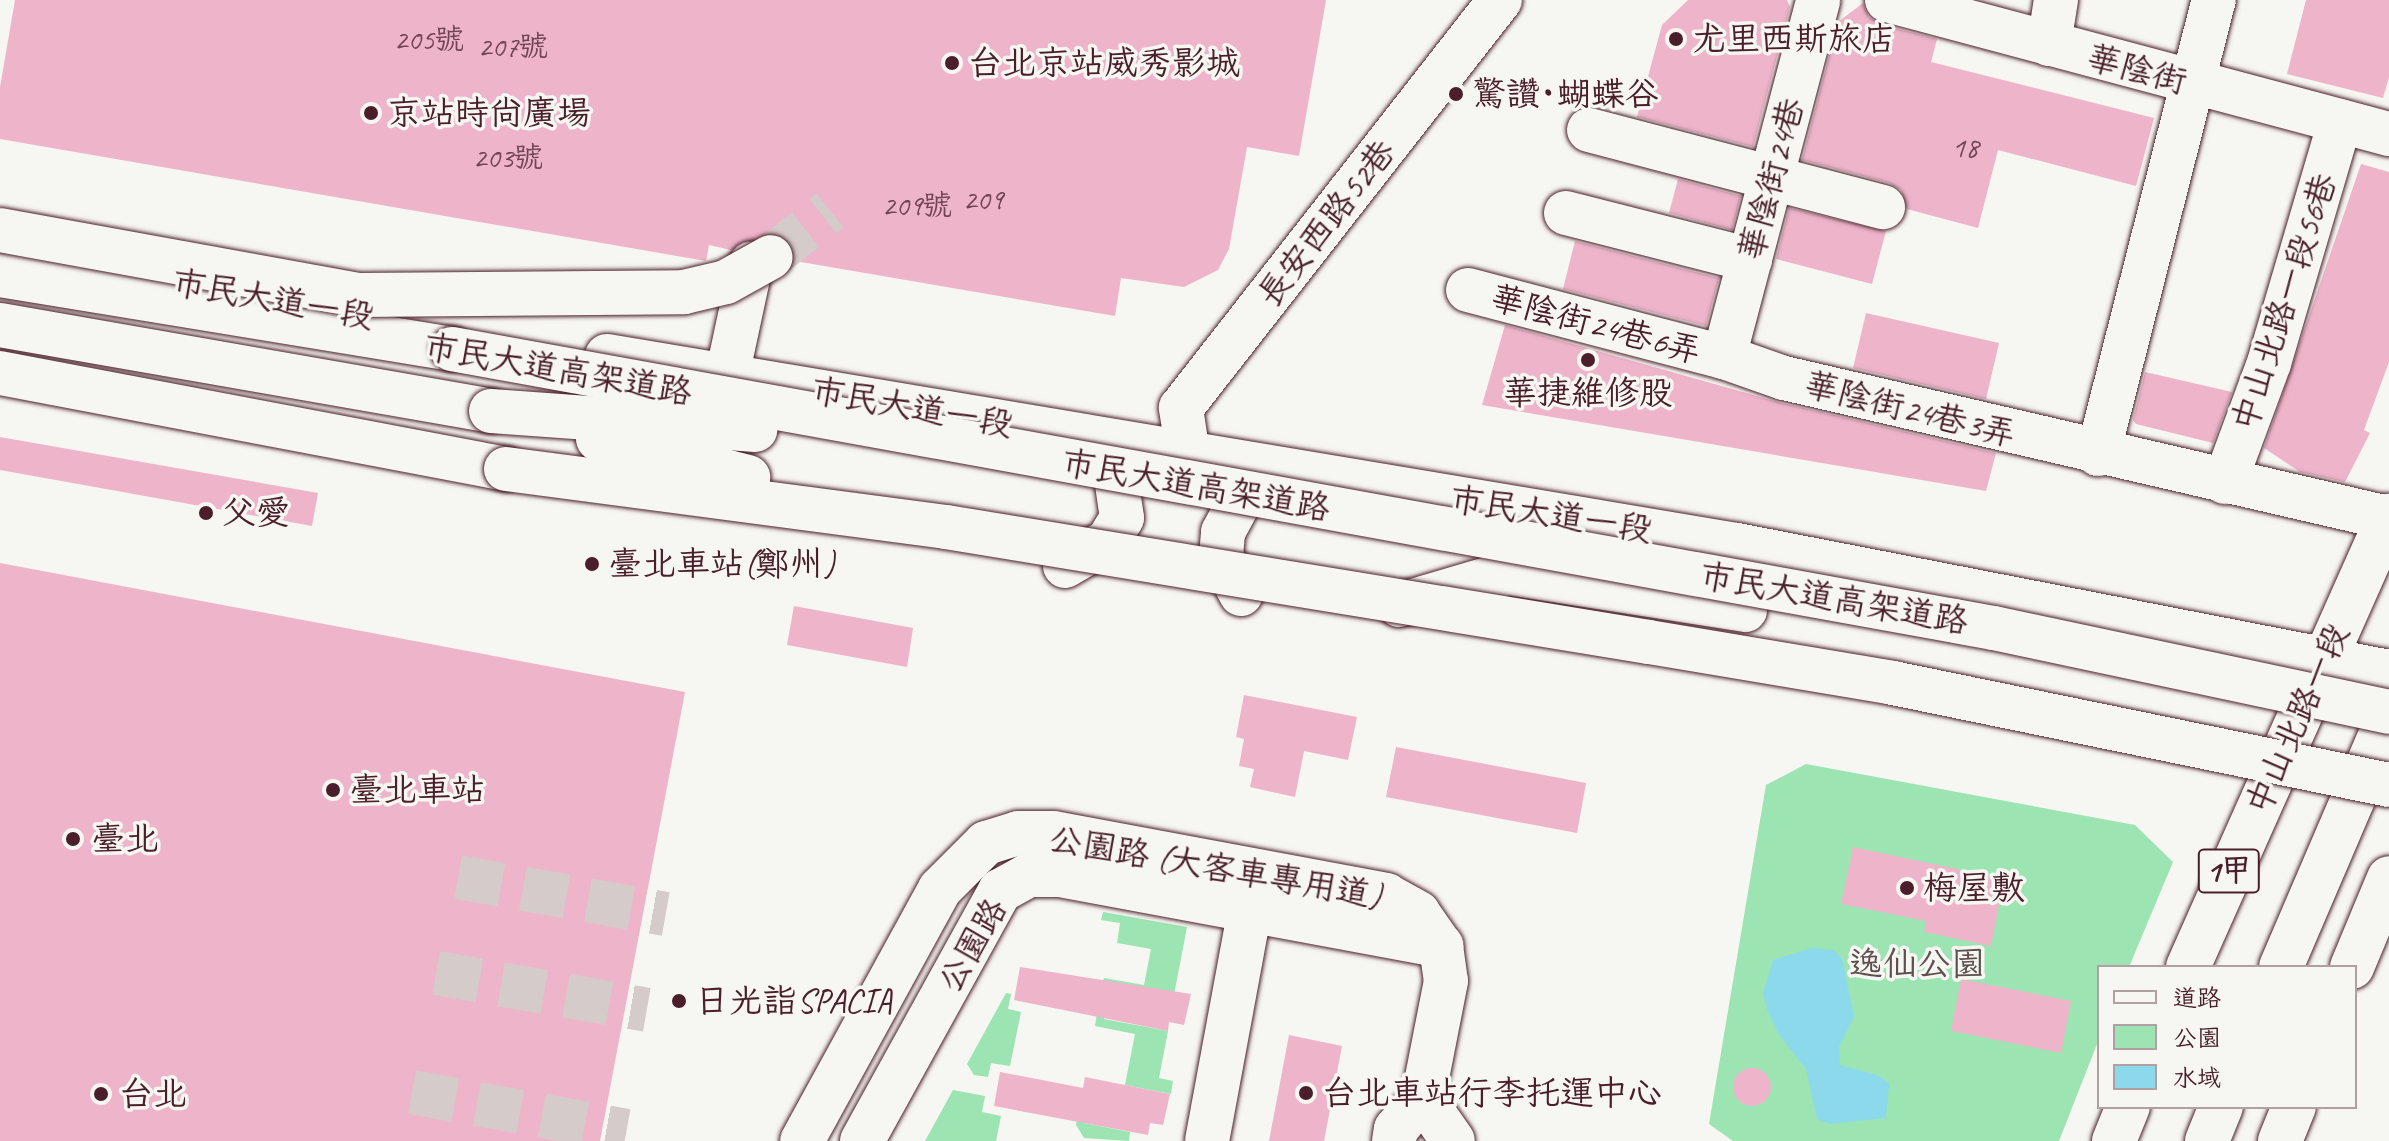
<!DOCTYPE html>
<meta charset="utf-8">
<style>
body{margin:0}
#map{position:relative;width:2389px;height:1141px;overflow:hidden;background:#f6f6f2;font-family:Caveat,"LXGW WenKai TC",sans-serif}
div>[style]{position:absolute}
.green>*{inset:0;background:#9ce4b2}
.water>*{inset:0;background:#8cd9ec}
.building>*{inset:0;background:#eeb5ca}
.round{border-radius:50%}
.minor-tunnel>*{height:44px;margin-top:-22px;transform-origin:0;background:repeating-linear-gradient(90deg,#d4cbca 0 44px,transparent 0 66px)}
.highway-tunnel>*{height:44px;margin-top:-22px;transform-origin:0;background:repeating-linear-gradient(90deg,#d4cbca 0 44px,transparent 0 66px)}
.roads{filter:drop-shadow(0 0 2px #4a1f2b) drop-shadow(0 0 2px #4a1f2b)}
.minor>*{height:44px;margin:-22px;padding:0 22px;transform-origin:22px;border-radius:22px;background:#f6f6f2}
.major>*{height:44px;margin:-22px;padding:0 22px;transform-origin:22px;border-radius:22px;background:#f6f6f2}
.highway>*{height:44px;margin:-22px;padding:0 22px;transform-origin:22px;border-radius:22px;background:#f6f6f2}
.bridges{filter:drop-shadow(0 0 2px #4a1f2b) drop-shadow(0 0 2px #4a1f2b)}
.highway-bridge>*{height:44px;margin:-22px;padding:0 22px;transform-origin:22px;border-radius:22px;background:#f6f6f2}
.dots>*{width:22px;height:22px;translate:-50% -50%;box-sizing:border-box;border:4px solid #f6f6f2;border-radius:50%}
span{translate:-50% -50%;white-space:nowrap;text-align:center;line-height:1.15;-webkit-text-stroke:7px #f6f6f2;paint-order:stroke}
.number-label{font-size:30px;color:#734453}
.number-label span{-webkit-text-stroke-width:0}
.shield-label span{padding:2px 6px;background:#f6f6f2;border:2px solid;border-radius:6px;-webkit-text-stroke-width:0}
.shield-label{font-size:32px;color:#4a1f2b;font-weight:700}
.poi-label{font-size:34px;color:#4a1f2b}
.left{translate:0 -50%;text-align:left}
.street-label{font-size:34px;color:#4a1f2b}
.park-label{font-size:34px;color:#5e504d}
.legend{position:absolute;left:2097px;top:965px;width:260px;height:144px;box-sizing:border-box;background:#f6f6f2;border:2px solid #b1a0a2;margin:0;padding:10px 14px;list-style:none;font-size:24px;color:#4a1f2b}
.legend li{display:flex;align-items:center;gap:16px;height:40px}
.legend b{width:40px;border:2px solid #b1a0a2}
</style>
<div id="map">
<div class="green">
<i style="clip-path:polygon(1806px 764px,2135px 825px,2173px 862px,2129px 967px,2099px 967px,2099px 1039px,2059px 1141px,1733px 1141px,1709px 1124px,1766px 785px)"></i>
<i style="clip-path:polygon(1103px 912px,1187px 927px,1173px 1000px,1101px 989px,1104px 978px,1144px 985px,1151px 949px,1117px 943px,1120px 923px,1101px 920px)"></i>
<i style="clip-path:polygon(1006px 993px,1011px 994px,1008px 1009px,1021px 1012px,1010px 1066px,991px 1063px,988px 1077px,974px 1075px,967px 1064px)"></i>
<i style="clip-path:polygon(1099px 999px,1104px 1019px,1168px 1031px,1159px 1078px,1173px 1081px,1171px 1094px,1125px 1085px,1135px 1034px,1095px 1026px)"></i>
<i style="clip-path:polygon(953px 1090px,985px 1096px,982px 1112px,1001px 1116px,996px 1141px,925px 1141px)"></i>
<i style="clip-path:polygon(1080px 1105px,1087px 1107px,1084px 1123px,1130px 1132px,1129px 1141px,1084px 1138px,1076px 1125px)"></i>
</div>
<div class="water">
<i style="clip-path:polygon(1812px 948px,1834px 950px,1842px 959px,1854px 1017px,1839px 1047px,1840px 1065px,1880px 1076px,1889px 1084px,1886px 1118px,1829px 1124px,1817px 1119px,1806px 1069px,1779px 1035px,1768px 1012px,1763px 994px,1773px 960px)"></i>
</div>
<div class="building">
<i style="clip-path:polygon(15px 0,1326px 0,1299px 156px,1247px 147px,1229px 249px,1218px 270px,1184px 287px,1121px 278px,1115px 316px,795px 261px,792px 244px,772px 232px,731px 250px,709px 245px,706px 261px,0 139px,0 87px)"></i>
<i style="clip-path:polygon(1688px 0,1787px 0,1790px 7px,1753px 147px,1637px 117px,1662px 25px)"></i>
<i style="clip-path:polygon(2306px 0,2389px 0,2389px 77px,2383px 98px,2287px 74px)"></i>
<i style="clip-path:polygon(1863px 3px,1869px 17px,1880px 24px,1937px 39px,1931px 62px,2154px 118px,2136px 186px,1998px 150px,1978px 228px,1907px 209px,1901px 190px,1889px 183px,1802px 160px,1838px 22px)"></i>
<i style="clip-path:polygon(2361px 164px,2389px 172px,2389px 362px,2364px 430px,2370px 433px,2345px 482px,2300px 472px,2264px 448px)"></i>
<i style="clip-path:polygon(1678px 179px,1741px 196px,1732px 230px,1669px 213px)"></i>
<i style="clip-path:polygon(1789px 208px,1886px 231px,1872px 284px,1776px 259px)"></i>
<i style="clip-path:polygon(1575px 241px,1719px 278px,1706px 326px,1563px 289px)"></i>
<i style="clip-path:polygon(1866px 313px,1999px 343px,1986px 399px,1853px 368px)"></i>
<i style="clip-path:polygon(1505px 325px,1778px 402px,1996px 453px,1986px 491px,1482px 405px)"></i>
<i style="clip-path:polygon(2145px 372px,2232px 392px,2213px 443px,2136px 424px,2133px 420px)"></i>
<i style="clip-path:polygon(0 437px,318px 493px,312px 526px,0 470px)"></i>
<i style="clip-path:polygon(0 563px,685px 692px,600px 1141px,0 1141px)"></i>
<i style="clip-path:polygon(794px 606px,913px 628px,907px 667px,787px 645px)"></i>
<i style="clip-path:polygon(1244px 695px,1357px 717px,1348px 760px,1304px 751px,1295px 797px,1250px 787px,1254px 769px,1239px 766px,1244px 739px,1236px 737px)"></i>
<i style="clip-path:polygon(1396px 747px,1586px 783px,1577px 833px,1386px 797px)"></i>
<i style="clip-path:polygon(1853px 847px,2004px 879px,1991px 946px,1924px 932px,1926px 921px,1841px 904px)"></i>
<i style="clip-path:polygon(1020px 967px,1191px 994px,1184px 1025px,1169px 1022px,1168px 1031px,1014px 1000px)"></i>
<i style="clip-path:polygon(1961px 979px,2071px 1001px,2061px 1053px,1951px 1031px)"></i>
<i style="clip-path:polygon(1289px 1035px,1342px 1046px,1324px 1141px,1269px 1141px)"></i>
<i class="round" style="left:1733px;top:1068px;width:38px;height:38px"></i>
<i style="clip-path:polygon(1000px 1072px,1083px 1088px,1085px 1077px,1170px 1094px,1163px 1125px,1150px 1123px,1148px 1135px,994px 1106px)"></i>
</div>
<div class="minor-tunnel">
<i style="left:458px;top:877px;width:211px;rotate:10.1deg"></i>
<i style="left:436px;top:973px;width:214px;rotate:9.9deg"></i>
<i style="left:412px;top:1092px;width:218px;rotate:10.3deg"></i>
</div>
<div class="highway-tunnel">
<i style="left:771px;top:257px;width:75px;rotate:-38.5deg"></i>
</div>
<div class="roads">
<div class="minor">
<i style="left:1887px;top:0;width:520px;rotate:14.95deg"></i>
<i style="left:2049px;top:44px;width:45px;rotate:-81deg"></i>
<i style="left:1589px;top:130px;width:304px;rotate:14.7deg"></i>
<i style="left:1566px;top:213px;width:190px;rotate:14.3deg"></i>
<i style="left:1468px;top:290px;width:265px;rotate:14.7deg"></i>
<i style="left:1724px;top:357px;width:64px;rotate:19.3deg"></i>
<i style="left:1784px;top:378px;width:620px;rotate:13.05deg"></i>
<i style="left:607px;top:356px;width:1146px;rotate:9.5deg"></i>
<i style="left:1737px;top:545px;width:664px;rotate:11.02deg"></i>
<i style="left:1724px;top:357px;width:369px;rotate:-75.2deg"></i>
<i style="left:727px;top:376px;width:115px;rotate:-77.9deg"></i>
<i style="left:2098px;top:454px;width:469px;rotate:-75.7deg"></i>
<i style="left:1188px;top:455px;width:48px;rotate:-98.5deg"></i>
<i style="left:1181px;top:408px;width:518px;rotate:-51.98deg"></i>
<i style="left:2225px;top:482px;width:127px;rotate:-69.7deg"></i>
<i style="left:2269px;top:363px;width:252px;rotate:-73.6deg"></i>
<i style="left:1065px;top:566px;width:50px;rotate:-30.2deg"></i>
<i style="left:1108px;top:541px;width:27px;rotate:-59deg"></i>
<i style="left:1122px;top:518px;width:55px;rotate:-98.4deg"></i>
<i style="left:1114px;top:464px;width:30px;rotate:-123deg"></i>
<i style="left:1241px;top:594px;width:43px;rotate:-117.8deg"></i>
<i style="left:1221px;top:556px;width:24px;rotate:-85deg"></i>
<i style="left:1223px;top:532px;width:52px;rotate:-61.5deg"></i>
<i style="left:1248px;top:486px;width:29px;rotate:-34deg"></i>
<i style="left:1399px;top:605px;width:114px;rotate:-16.4deg"></i>
<i style="left:1508px;top:573px;width:240px;rotate:8.9deg"></i>
<i style="left:802px;top:1141px;width:287px;rotate:-61.3deg"></i>
<i style="left:940px;top:889px;width:65px;rotate:-45deg"></i>
<i style="left:986px;top:843px;width:34px;rotate:-17deg"></i>
<i style="left:1018px;top:833px;width:35px"></i>
<i style="left:1053px;top:833px;width:339px;rotate:10.5deg"></i>
<i style="left:1386px;top:895px;width:37px;rotate:29deg"></i>
<i style="left:1418px;top:913px;width:40px;rotate:55.1deg"></i>
<i style="left:1441px;top:946px;width:35px;rotate:82deg"></i>
<i style="left:1446px;top:981px;width:119px;rotate:101.1deg"></i>
<i style="left:1423px;top:1098px;width:52px;rotate:55.1deg"></i>
<i style="left:862px;top:1141px;width:286px;rotate:-61.1deg"></i>
<i style="left:1000px;top:891px;width:33px;rotate:-29deg"></i>
<i style="left:1029px;top:875px;width:30px"></i>
<i style="left:1059px;top:875px;width:389px;rotate:10.5deg"></i>
<i style="left:1207px;top:1141px;width:235px;rotate:-79.5deg"></i>
<i style="left:1394px;top:1141px;width:12px;rotate:-81deg"></i>
<i style="left:1396px;top:1129px;width:41px;rotate:-48.9deg"></i>
</div>
<div class="major">
<i style="left:2188px;top:967px;width:494px;rotate:-66deg"></i>
<i style="left:2281px;top:967px;width:274px;rotate:-66.8deg"></i>
<i style="left:2352px;top:967px;width:96px;rotate:-67.4deg"></i>
<i style="left:2114px;top:1141px;width:37px;rotate:-68deg"></i>
<i style="left:2207px;top:1141px;width:37px;rotate:-68deg"></i>
<i style="left:2280px;top:1141px;width:37px;rotate:-68deg"></i>
</div>
<div class="highway">
<i style="left:0;top:275px;width:458px;rotate:9.3deg"></i>
<i style="left:0;top:325px;width:498px;rotate:9.9deg"></i>
<i style="left:0;top:373px;width:515px;rotate:10.74deg"></i>
</div>
</div>
<div class="bridges">
<div class="highway-bridge">
<i style="left:0;top:230px;width:364px;rotate:10.3deg"></i>
<i style="left:358px;top:295px;width:326px;rotate:-0.5deg"></i>
<i style="left:684px;top:292px;width:43px;rotate:-13.4deg"></i>
<i style="left:726px;top:282px;width:51px;rotate:-29.1deg"></i>
<i style="left:452px;top:349px;width:1567px;rotate:10.26deg"></i>
<i style="left:1994px;top:628px;width:404px;rotate:12deg"></i>
<i style="left:491px;top:411px;width:265px;rotate:4.1deg"></i>
<i style="left:598px;top:439px;width:155px;rotate:14.2deg"></i>
<i style="left:506px;top:469px;width:444px;rotate:7.5deg"></i>
<i style="left:946px;top:527px;width:712px;rotate:9.29deg"></i>
<i style="left:1649px;top:642px;width:247px;rotate:9.5deg"></i>
<i style="left:1893px;top:683px;width:506px;rotate:11.62deg"></i>
</div>
</div>
<div class="dots">
<i style="left:1676px;top:39px;background:#4a1f2b"></i>
<i style="left:952px;top:63px;background:#4a1f2b"></i>
<i style="left:1456px;top:94px;background:#4a1f2b"></i>
<i style="left:371px;top:113px;background:#4a1f2b"></i>
<i style="left:1588px;top:360px;background:#4a1f2b"></i>
<i style="left:206px;top:513px;background:#4a1f2b"></i>
<i style="left:592px;top:564px;background:#4a1f2b"></i>
<i style="left:333px;top:790px;background:#4a1f2b"></i>
<i style="left:73px;top:839px;background:#4a1f2b"></i>
<i style="left:1907px;top:888px;background:#4a1f2b"></i>
<i style="left:679px;top:1001px;background:#4a1f2b"></i>
<i style="left:1306px;top:1093px;background:#4a1f2b"></i>
<i style="left:101px;top:1094px;background:#4a1f2b"></i>
</div>
<div class="number-label">
<span style="left:429px;top:39px">205號</span>
<span style="left:513px;top:46px">207號</span>
<span style="left:1965px;top:147px">18</span>
<span style="left:508px;top:157px">203號</span>
<span style="left:983px;top:199px">209</span>
<span style="left:917px;top:205px">209號</span>
</div>
<div class="shield-label">
<span style="left:2229px;top:871px">1甲</span>
</div>
<div class="poi-label">
<span class="left" style="left:1692px;top:39px">尤里西斯旅店</span>
<span class="left" style="left:968px;top:63px">台北京站威秀影城</span>
<span class="left" style="left:1472px;top:94px">驚讚･蝴蝶谷</span>
<span class="left" style="left:387px;top:113px">京站時尚廣場</span>
<span style="left:1588px;top:393px">華捷維修股</span>
<span class="left" style="left:222px;top:513px">父愛</span>
<span class="left" style="left:608px;top:564px">臺北車站(鄭州)</span>
<span class="left" style="left:349px;top:790px">臺北車站</span>
<span class="left" style="left:91px;top:839px">臺北</span>
<span class="left" style="left:1923px;top:888px">梅屋敷</span>
<span class="left" style="left:695px;top:1001px">日光詣SPACIA</span>
<span class="left" style="left:1322px;top:1093px">台北車站行李托運中心</span>
<span class="left" style="left:119px;top:1094px">台北</span>
</div>
<div class="street-label">
<span style="left:2137px;top:69px;rotate:15deg">華陰街</span>
<span style="left:1771px;top:179px;rotate:-75deg">華陰街24巷</span>
<span style="left:1326px;top:223px;rotate:-52deg">長安西路52巷</span>
<span style="left:273px;top:299px;rotate:10deg">市民大道一段</span>
<span style="left:2284px;top:302px;rotate:-72deg">中山北路一段56巷</span>
<span style="left:1596px;top:324px;rotate:15deg">華陰街24巷6弄</span>
<span style="left:558px;top:369px;rotate:10deg">市民大道高架道路</span>
<span style="left:912px;top:407px;rotate:10deg">市民大道一段</span>
<span style="left:1910px;top:409px;rotate:14deg">華陰街24巷3弄</span>
<span style="left:1196px;top:485px;rotate:10deg">市民大道高架道路</span>
<span style="left:1551px;top:514px;rotate:9deg">市民大道一段</span>
<span style="left:1834px;top:598px;rotate:10deg">市民大道高架道路</span>
<span style="left:2297px;top:719px;rotate:-66deg">中山北路一段</span>
<span style="left:1215px;top:867px;rotate:10deg">公園路 (大客車專用道)</span>
<span style="left:972px;top:945px;rotate:-60deg">公園路</span>
</div>
<div class="park-label">
<span style="left:1917px;top:964px">逸仙公園</span>
</div>
<ul class="legend">
<li><b style="height:10px;background:#f6f6f2"></b>道路</li>
<li><b style="height:22px;background:#9ce4b2"></b>公園</li>
<li><b style="height:22px;background:#8cd9ec"></b>水域</li>
</ul>
</div>
